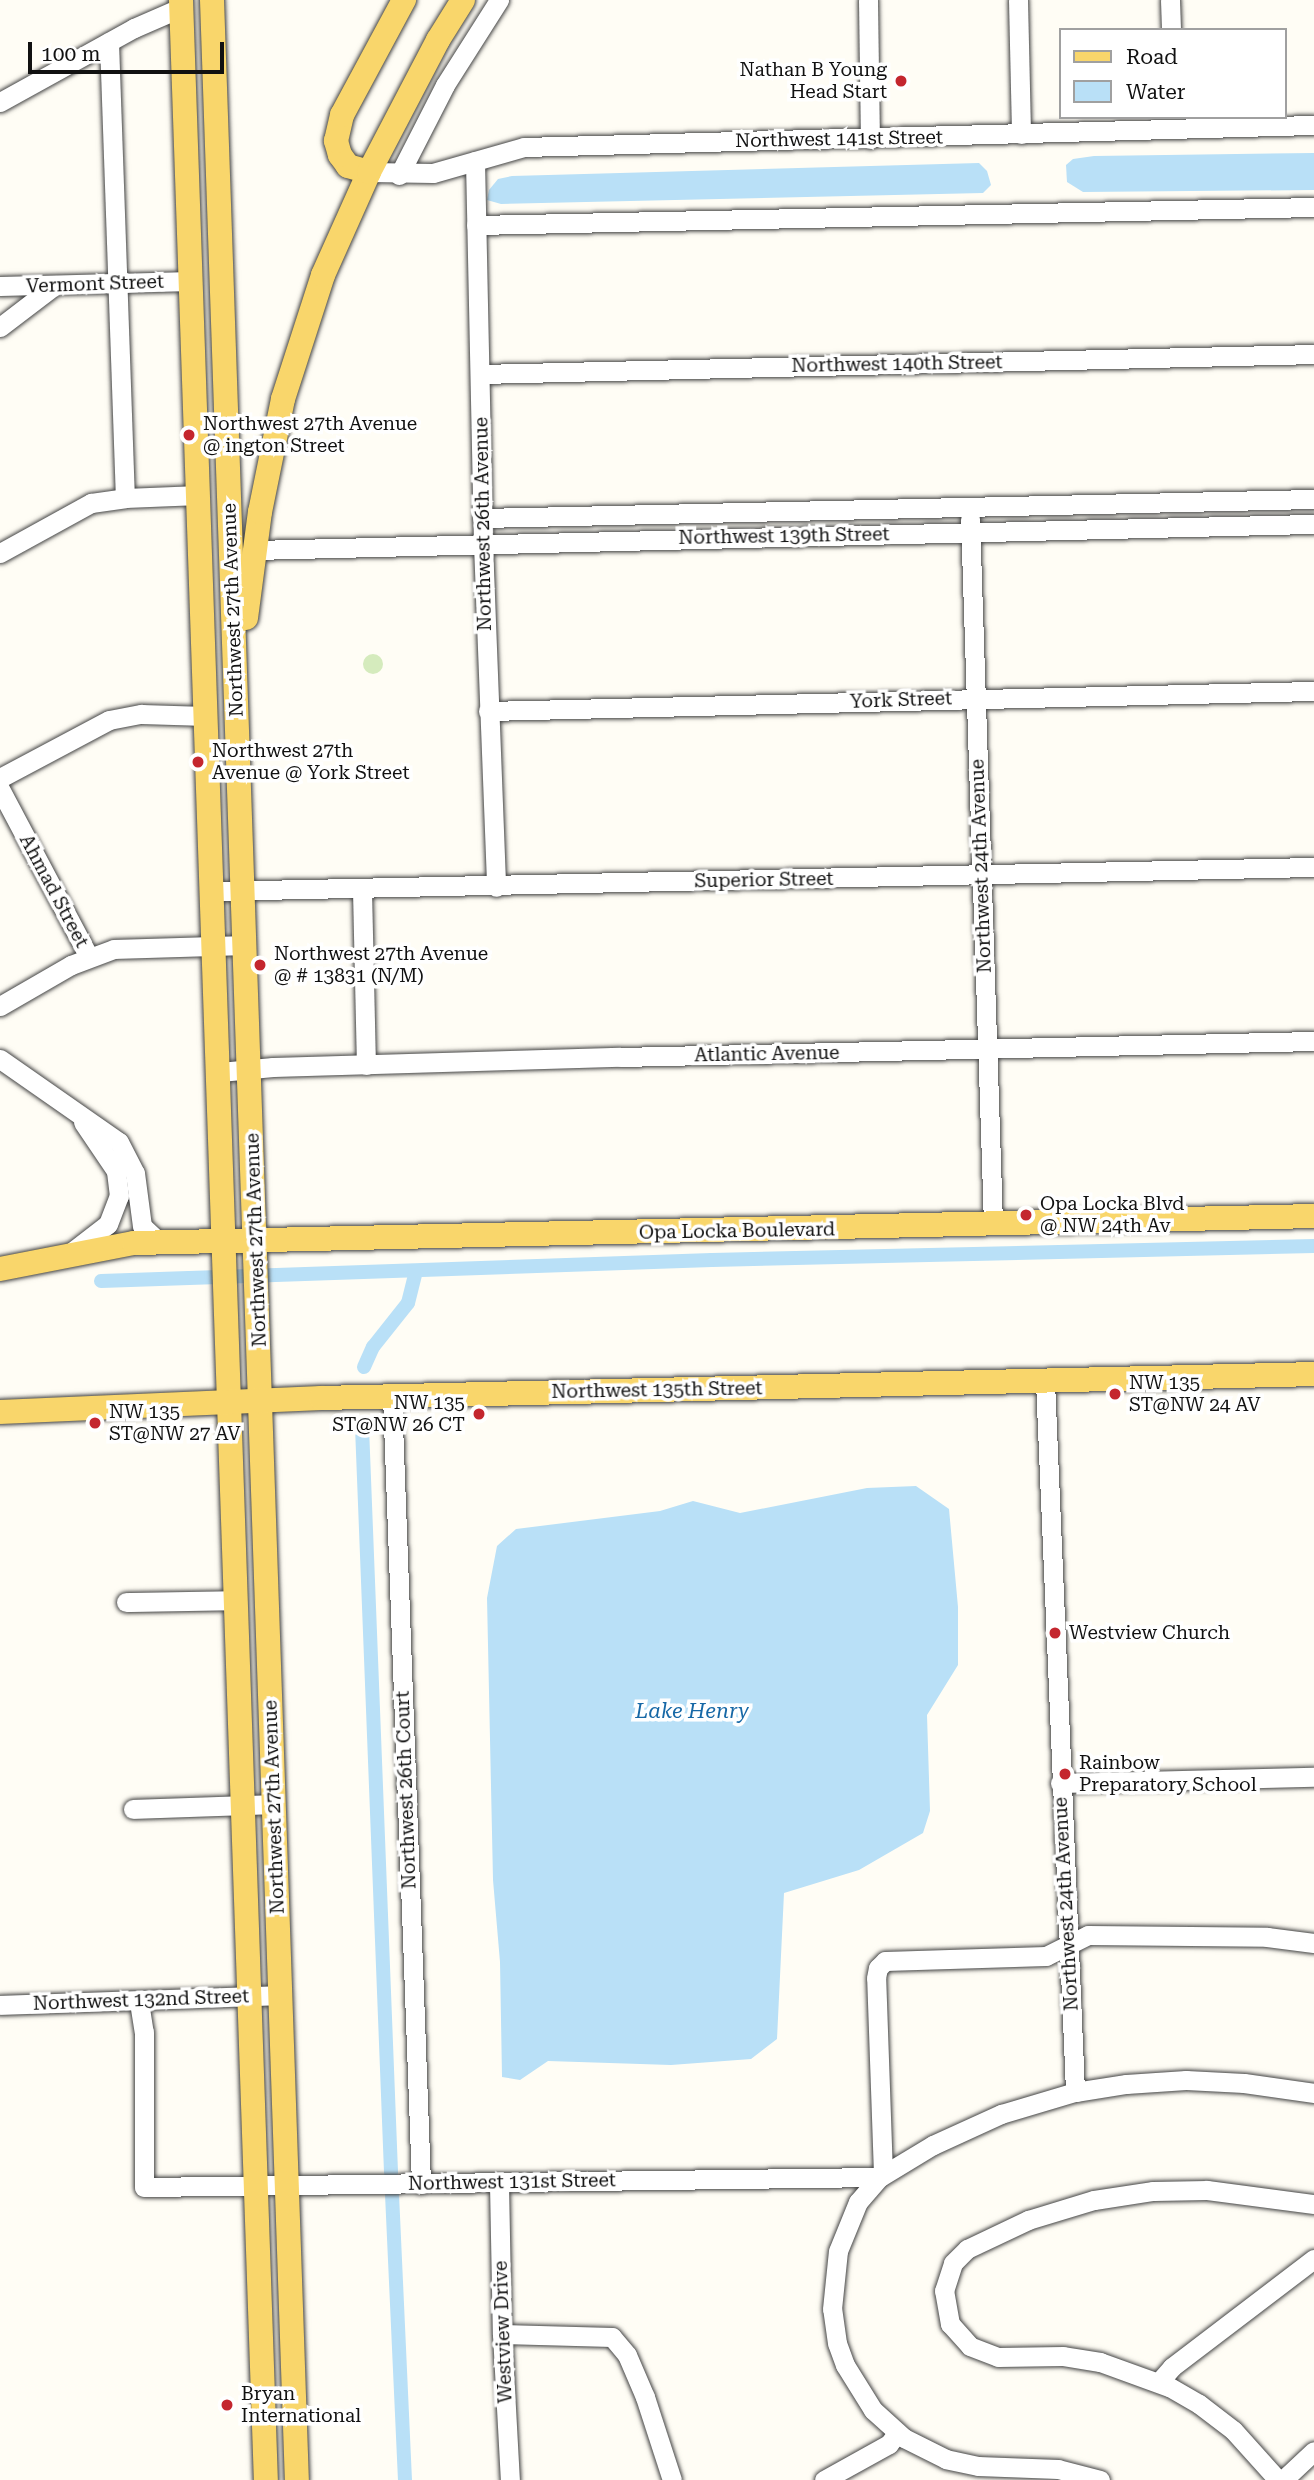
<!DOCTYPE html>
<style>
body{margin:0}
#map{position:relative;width:1314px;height:2480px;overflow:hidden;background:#fffdf5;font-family:"Roboto Serif",serif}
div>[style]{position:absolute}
.green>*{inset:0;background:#d5ebbd}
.round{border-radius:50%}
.water>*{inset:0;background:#b9e0f7}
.canal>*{height:14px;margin:-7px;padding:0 7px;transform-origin:7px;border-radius:7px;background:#b9e0f7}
.roads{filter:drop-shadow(0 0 2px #444) drop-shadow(0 0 2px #444)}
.minor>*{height:19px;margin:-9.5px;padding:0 9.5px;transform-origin:9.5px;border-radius:9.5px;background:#fff}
.major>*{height:24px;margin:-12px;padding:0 12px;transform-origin:12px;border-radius:12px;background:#f9d66b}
.dots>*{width:19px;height:19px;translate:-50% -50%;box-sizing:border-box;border:4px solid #fff;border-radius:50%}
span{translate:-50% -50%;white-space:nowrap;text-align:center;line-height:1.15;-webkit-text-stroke:7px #fff;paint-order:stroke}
.poi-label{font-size:19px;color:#111}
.right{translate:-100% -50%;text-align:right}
.left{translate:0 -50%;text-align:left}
.street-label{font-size:19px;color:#111}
.water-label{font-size:21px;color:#1768a6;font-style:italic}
.legend{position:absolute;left:1059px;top:28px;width:228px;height:91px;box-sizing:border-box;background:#fff;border:2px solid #a0a0a0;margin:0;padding:9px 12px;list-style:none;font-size:21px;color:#111}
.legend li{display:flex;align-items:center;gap:14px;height:35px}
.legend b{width:35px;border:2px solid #a0a0a0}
.scale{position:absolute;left:28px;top:42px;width:196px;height:32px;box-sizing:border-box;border:4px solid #111;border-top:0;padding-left:9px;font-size:21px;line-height:24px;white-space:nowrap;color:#111;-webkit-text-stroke:5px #fff;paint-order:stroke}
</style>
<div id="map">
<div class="green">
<i class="round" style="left:363px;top:654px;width:20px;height:20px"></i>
</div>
<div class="water">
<i style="clip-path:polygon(1314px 153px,1314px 190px,1083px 192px,1067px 182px,1066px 165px,1073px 159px,1094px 156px)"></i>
<i style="clip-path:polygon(979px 163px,987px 171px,991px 185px,983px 193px,501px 204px,487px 200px,489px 190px,498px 179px,512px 176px)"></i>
<i style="clip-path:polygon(916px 1486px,949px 1509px,958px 1607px,958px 1665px,927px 1715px,930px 1811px,923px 1833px,859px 1870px,784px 1893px,777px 2039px,751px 2059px,671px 2065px,548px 2061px,520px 2080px,502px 2077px,500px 1962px,493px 1880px,487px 1598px,497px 1546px,516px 1529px,660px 1511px,693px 1501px,740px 1513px,867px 1488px)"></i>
</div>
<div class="canal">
<i style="left:101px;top:1281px;width:611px;rotate:-1.97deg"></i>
<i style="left:712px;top:1260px;width:602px;rotate:-1.33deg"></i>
<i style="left:364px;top:1367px;width:22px;rotate:-66deg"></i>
<i style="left:373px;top:1347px;width:56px;rotate:-51.5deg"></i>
<i style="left:408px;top:1303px;width:33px;rotate:-76deg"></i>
<i style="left:362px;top:1427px;width:746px;rotate:87.77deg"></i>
<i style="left:392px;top:2194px;width:286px;rotate:87.4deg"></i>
</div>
<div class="roads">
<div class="minor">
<i style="left:868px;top:0;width:139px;rotate:89.2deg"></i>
<i style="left:1018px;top:0;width:134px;rotate:88.7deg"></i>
<i style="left:1170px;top:0;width:30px;rotate:88deg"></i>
<i style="left:109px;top:42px;width:456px;rotate:88deg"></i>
<i style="left:0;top:102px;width:153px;rotate:-28.9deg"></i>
<i style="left:134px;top:28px;width:52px;rotate:-23.6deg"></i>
<i style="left:475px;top:161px;width:383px;rotate:88.8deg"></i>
<i style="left:483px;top:544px;width:343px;rotate:87.8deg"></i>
<i style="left:369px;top:172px;width:64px;rotate:0.9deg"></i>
<i style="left:433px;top:173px;width:95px;rotate:-15.9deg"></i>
<i style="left:524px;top:147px;width:790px;rotate:-1.6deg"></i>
<i style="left:399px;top:175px;width:101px;rotate:-62.9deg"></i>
<i style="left:445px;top:85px;width:101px;rotate:-57.6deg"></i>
<i style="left:476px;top:225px;width:838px;rotate:-1.23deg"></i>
<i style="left:0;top:286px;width:191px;rotate:-1.5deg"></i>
<i style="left:0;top:327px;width:69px;rotate:-37.4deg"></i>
<i style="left:480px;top:374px;width:834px;rotate:-1.37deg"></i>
<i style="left:482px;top:518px;width:832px;rotate:-1.31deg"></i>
<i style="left:970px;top:519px;width:706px;rotate:88.13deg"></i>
<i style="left:254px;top:550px;width:1060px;rotate:-1.41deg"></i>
<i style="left:0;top:553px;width:104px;rotate:-28.8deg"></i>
<i style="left:91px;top:503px;width:34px;rotate:-8deg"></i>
<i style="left:125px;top:498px;width:74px;rotate:-2.3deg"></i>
<i style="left:488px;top:711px;width:826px;rotate:-1.39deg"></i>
<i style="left:0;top:778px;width:123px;rotate:-28deg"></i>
<i style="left:109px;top:720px;width:33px;rotate:-11deg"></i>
<i style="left:141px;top:714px;width:65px;rotate:1.8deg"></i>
<i style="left:0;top:789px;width:190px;rotate:62.1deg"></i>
<i style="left:362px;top:890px;width:175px;rotate:88.7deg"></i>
<i style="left:213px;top:891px;width:1101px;rotate:-1.25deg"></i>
<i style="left:0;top:1006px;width:82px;rotate:-30deg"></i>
<i style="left:71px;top:965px;width:46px;rotate:-20.4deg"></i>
<i style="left:114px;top:949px;width:131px;rotate:-1.7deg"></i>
<i style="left:0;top:1059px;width:145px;rotate:34.9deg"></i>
<i style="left:119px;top:1142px;width:35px;rotate:63deg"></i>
<i style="left:135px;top:1173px;width:53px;rotate:82.5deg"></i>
<i style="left:142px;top:1226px;width:23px;rotate:43deg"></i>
<i style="left:220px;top:1072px;width:53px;rotate:-5.4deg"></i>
<i style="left:273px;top:1067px;width:347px;rotate:-1.7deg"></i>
<i style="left:620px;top:1057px;width:694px;rotate:-1.32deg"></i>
<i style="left:69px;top:1254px;width:49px;rotate:-37.6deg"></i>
<i style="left:108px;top:1224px;width:30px;rotate:-69deg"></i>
<i style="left:119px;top:1196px;width:25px;rotate:-97deg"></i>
<i style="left:116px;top:1171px;width:59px;rotate:-124deg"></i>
<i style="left:1045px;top:1381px;width:712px;rotate:87.58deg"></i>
<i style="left:392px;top:1396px;width:789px;rotate:87.89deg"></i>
<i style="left:126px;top:1602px;width:110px;rotate:-1deg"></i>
<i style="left:1060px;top:1783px;width:254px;rotate:-1.4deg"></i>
<i style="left:133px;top:1809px;width:141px;rotate:-2deg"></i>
<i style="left:139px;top:2002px;width:30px;rotate:81deg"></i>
<i style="left:144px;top:2032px;width:155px;rotate:90deg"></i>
<i style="left:144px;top:2187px;width:736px;rotate:-0.78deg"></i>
<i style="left:0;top:2005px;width:281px;rotate:-2deg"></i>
<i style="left:883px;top:2174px;width:196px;rotate:-92deg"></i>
<i style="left:876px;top:1978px;width:10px;rotate:-79deg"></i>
<i style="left:878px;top:1968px;width:10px;rotate:-45deg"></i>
<i style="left:885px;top:1961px;width:161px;rotate:-1.8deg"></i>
<i style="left:1046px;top:1956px;width:47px;rotate:-26.6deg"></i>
<i style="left:1088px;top:1935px;width:179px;rotate:0.6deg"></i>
<i style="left:1267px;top:1937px;width:47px;rotate:7.3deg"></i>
<i style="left:499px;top:2184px;width:150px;rotate:88.9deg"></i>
<i style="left:502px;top:2334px;width:146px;rotate:86.9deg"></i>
<i style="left:502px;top:2334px;width:110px;rotate:1.6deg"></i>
<i style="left:612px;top:2337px;width:23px;rotate:50deg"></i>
<i style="left:627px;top:2355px;width:46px;rotate:66.8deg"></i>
<i style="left:645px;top:2397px;width:87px;rotate:72deg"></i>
<i style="left:1159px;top:2382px;width:20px;rotate:-49deg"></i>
<i style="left:1172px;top:2367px;width:178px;rotate:-37.3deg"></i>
<i style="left:824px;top:2480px;width:74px;rotate:-29deg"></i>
<i style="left:889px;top:2444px;width:14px;rotate:-54deg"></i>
<i style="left:1100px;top:2480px;width:43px;rotate:-165.3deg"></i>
<i style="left:1058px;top:2469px;width:80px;rotate:-177.9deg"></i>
<i style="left:978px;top:2466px;width:33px;rotate:-168deg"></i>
<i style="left:946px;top:2459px;width:47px;rotate:-153.4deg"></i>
<i style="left:904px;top:2438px;width:42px;rotate:-137.9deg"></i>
<i style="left:873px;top:2410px;width:53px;rotate:-121.9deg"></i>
<i style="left:845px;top:2365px;width:23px;rotate:-110deg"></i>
<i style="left:837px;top:2343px;width:34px;rotate:-98deg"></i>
<i style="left:832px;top:2309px;width:58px;rotate:-84.1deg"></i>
<i style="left:838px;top:2251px;width:53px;rotate:-67.8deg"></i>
<i style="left:858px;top:2202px;width:33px;rotate:-49deg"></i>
<i style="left:880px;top:2177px;width:62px;rotate:-31.1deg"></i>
<i style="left:933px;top:2145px;width:75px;rotate:-24.5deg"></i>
<i style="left:1001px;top:2114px;width:77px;rotate:-16.6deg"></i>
<i style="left:1075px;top:2092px;width:52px;rotate:-8.9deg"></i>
<i style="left:1126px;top:2084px;width:60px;rotate:-3.8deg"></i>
<i style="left:1186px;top:2080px;width:58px;rotate:3deg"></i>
<i style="left:1244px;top:2083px;width:71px;rotate:8.1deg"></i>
<i style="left:1278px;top:2480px;width:67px;rotate:-132deg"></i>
<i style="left:1233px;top:2430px;width:43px;rotate:-142.6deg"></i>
<i style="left:1199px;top:2404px;width:34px;rotate:-150deg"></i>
<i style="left:1169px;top:2387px;width:73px;rotate:-160.1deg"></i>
<i style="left:1100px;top:2362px;width:37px;rotate:-171deg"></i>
<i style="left:1063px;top:2356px;width:65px;rotate:179.1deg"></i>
<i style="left:998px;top:2357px;width:30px;rotate:-159deg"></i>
<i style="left:970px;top:2346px;width:30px;rotate:-132deg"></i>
<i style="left:950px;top:2324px;width:34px;rotate:-100deg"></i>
<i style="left:944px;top:2291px;width:29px;rotate:-72deg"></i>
<i style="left:953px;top:2263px;width:20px;rotate:-45deg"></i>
<i style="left:967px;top:2249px;width:68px;rotate:-25.4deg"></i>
<i style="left:1028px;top:2220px;width:69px;rotate:-16.9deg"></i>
<i style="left:1094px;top:2200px;width:60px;rotate:-8.7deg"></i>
<i style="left:1153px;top:2191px;width:54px;rotate:-1.1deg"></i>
<i style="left:1207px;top:2190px;width:108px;rotate:7.5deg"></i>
<i style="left:1283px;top:2480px;width:42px;rotate:-43.1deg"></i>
</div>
<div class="major">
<i style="left:181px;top:0;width:2481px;rotate:88.04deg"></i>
<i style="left:212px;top:0;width:2481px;rotate:88.04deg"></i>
<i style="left:369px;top:172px;width:22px;rotate:-164deg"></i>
<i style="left:348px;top:166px;width:14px;rotate:-126deg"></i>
<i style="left:340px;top:155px;width:15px;rotate:-106deg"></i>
<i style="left:336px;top:141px;width:27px;rotate:-77deg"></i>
<i style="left:342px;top:115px;width:131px;rotate:-61.7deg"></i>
<i style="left:246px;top:618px;width:107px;rotate:-82.5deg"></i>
<i style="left:260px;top:512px;width:115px;rotate:-78.5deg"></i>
<i style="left:283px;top:399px;width:130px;rotate:-72.1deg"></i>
<i style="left:323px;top:275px;width:113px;rotate:-65.9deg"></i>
<i style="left:369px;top:172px;width:149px;rotate:-62.4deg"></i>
<i style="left:438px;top:40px;width:47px;rotate:-58deg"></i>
<i style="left:0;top:1269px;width:136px;rotate:-11deg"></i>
<i style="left:134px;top:1243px;width:1180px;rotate:-1.31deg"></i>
<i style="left:0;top:1412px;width:321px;rotate:-2.5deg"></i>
<i style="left:321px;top:1398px;width:993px;rotate:-1.38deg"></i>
</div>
</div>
<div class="dots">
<i style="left:901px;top:81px;background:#c4262e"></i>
<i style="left:189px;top:435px;background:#c4262e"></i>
<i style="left:198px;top:762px;background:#c4262e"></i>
<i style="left:260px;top:965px;background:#c4262e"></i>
<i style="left:1026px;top:1215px;background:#c4262e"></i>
<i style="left:1115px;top:1394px;background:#c4262e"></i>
<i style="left:479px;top:1414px;background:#c4262e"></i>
<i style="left:95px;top:1423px;background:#c4262e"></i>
<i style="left:1055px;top:1633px;background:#c4262e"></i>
<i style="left:1065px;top:1774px;background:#c4262e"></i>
<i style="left:227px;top:2405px;background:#c4262e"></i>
</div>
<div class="poi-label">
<span class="right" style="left:887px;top:81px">Nathan B Young<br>Head Start</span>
<span class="left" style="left:203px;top:435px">Northwest 27th Avenue<br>@ ington Street</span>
<span class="left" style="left:212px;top:762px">Northwest 27th<br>Avenue @ York Street</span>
<span class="left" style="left:274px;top:965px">Northwest 27th Avenue<br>@ # 13831 (N/M)</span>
<span class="left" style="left:1040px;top:1215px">Opa Locka Blvd<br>@ NW 24th Av</span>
<span class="left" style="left:1129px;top:1394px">NW 135<br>ST@NW 24 AV</span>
<span class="right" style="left:465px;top:1414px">NW 135<br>ST@NW 26 CT</span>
<span class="left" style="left:109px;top:1423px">NW 135<br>ST@NW 27 AV</span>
<span class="left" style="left:1069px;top:1633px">Westview Church</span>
<span class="left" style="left:1079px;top:1774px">Rainbow<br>Preparatory School</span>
<span class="left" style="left:241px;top:2405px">Bryan<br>International</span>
</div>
<div class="street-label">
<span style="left:839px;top:139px;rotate:-1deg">Northwest 141st Street</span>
<span style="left:95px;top:284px;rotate:-2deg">Vermont Street</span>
<span style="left:897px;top:364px;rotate:-1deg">Northwest 140th Street</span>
<span style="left:483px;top:524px;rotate:-91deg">Northwest 26th Avenue</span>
<span style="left:784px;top:536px;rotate:-1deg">Northwest 139th Street</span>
<span style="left:233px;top:610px;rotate:-92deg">Northwest 27th Avenue</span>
<span style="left:901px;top:700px;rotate:-2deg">York Street</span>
<span style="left:981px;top:866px;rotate:-92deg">Northwest 24th Avenue</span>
<span style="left:764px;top:880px;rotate:-1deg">Superior Street</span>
<span style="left:54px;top:891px;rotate:62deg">Ahmad Street</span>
<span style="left:767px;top:1054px;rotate:-1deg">Atlantic Avenue</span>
<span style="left:737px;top:1231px;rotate:-1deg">Opa Locka Boulevard</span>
<span style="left:256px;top:1240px;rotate:-92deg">Northwest 27th Avenue</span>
<span style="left:657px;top:1390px;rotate:-1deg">Northwest 135th Street</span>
<span style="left:406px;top:1790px;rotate:-92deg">Northwest 26th Court</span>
<span style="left:274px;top:1807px;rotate:-92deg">Northwest 27th Avenue</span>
<span style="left:1066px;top:1904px;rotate:-93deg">Northwest 24th Avenue</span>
<span style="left:141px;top:2000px;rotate:-2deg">Northwest 132nd Street</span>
<span style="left:512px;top:2182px;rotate:-1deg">Northwest 131st Street</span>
<span style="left:503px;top:2332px;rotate:-92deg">Westview Drive</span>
</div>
<div class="water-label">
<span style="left:692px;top:1711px">Lake Henry</span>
</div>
<ul class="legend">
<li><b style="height:9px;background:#f9d66b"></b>Road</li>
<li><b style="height:19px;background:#b9e0f7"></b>Water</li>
</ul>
<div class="scale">100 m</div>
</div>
